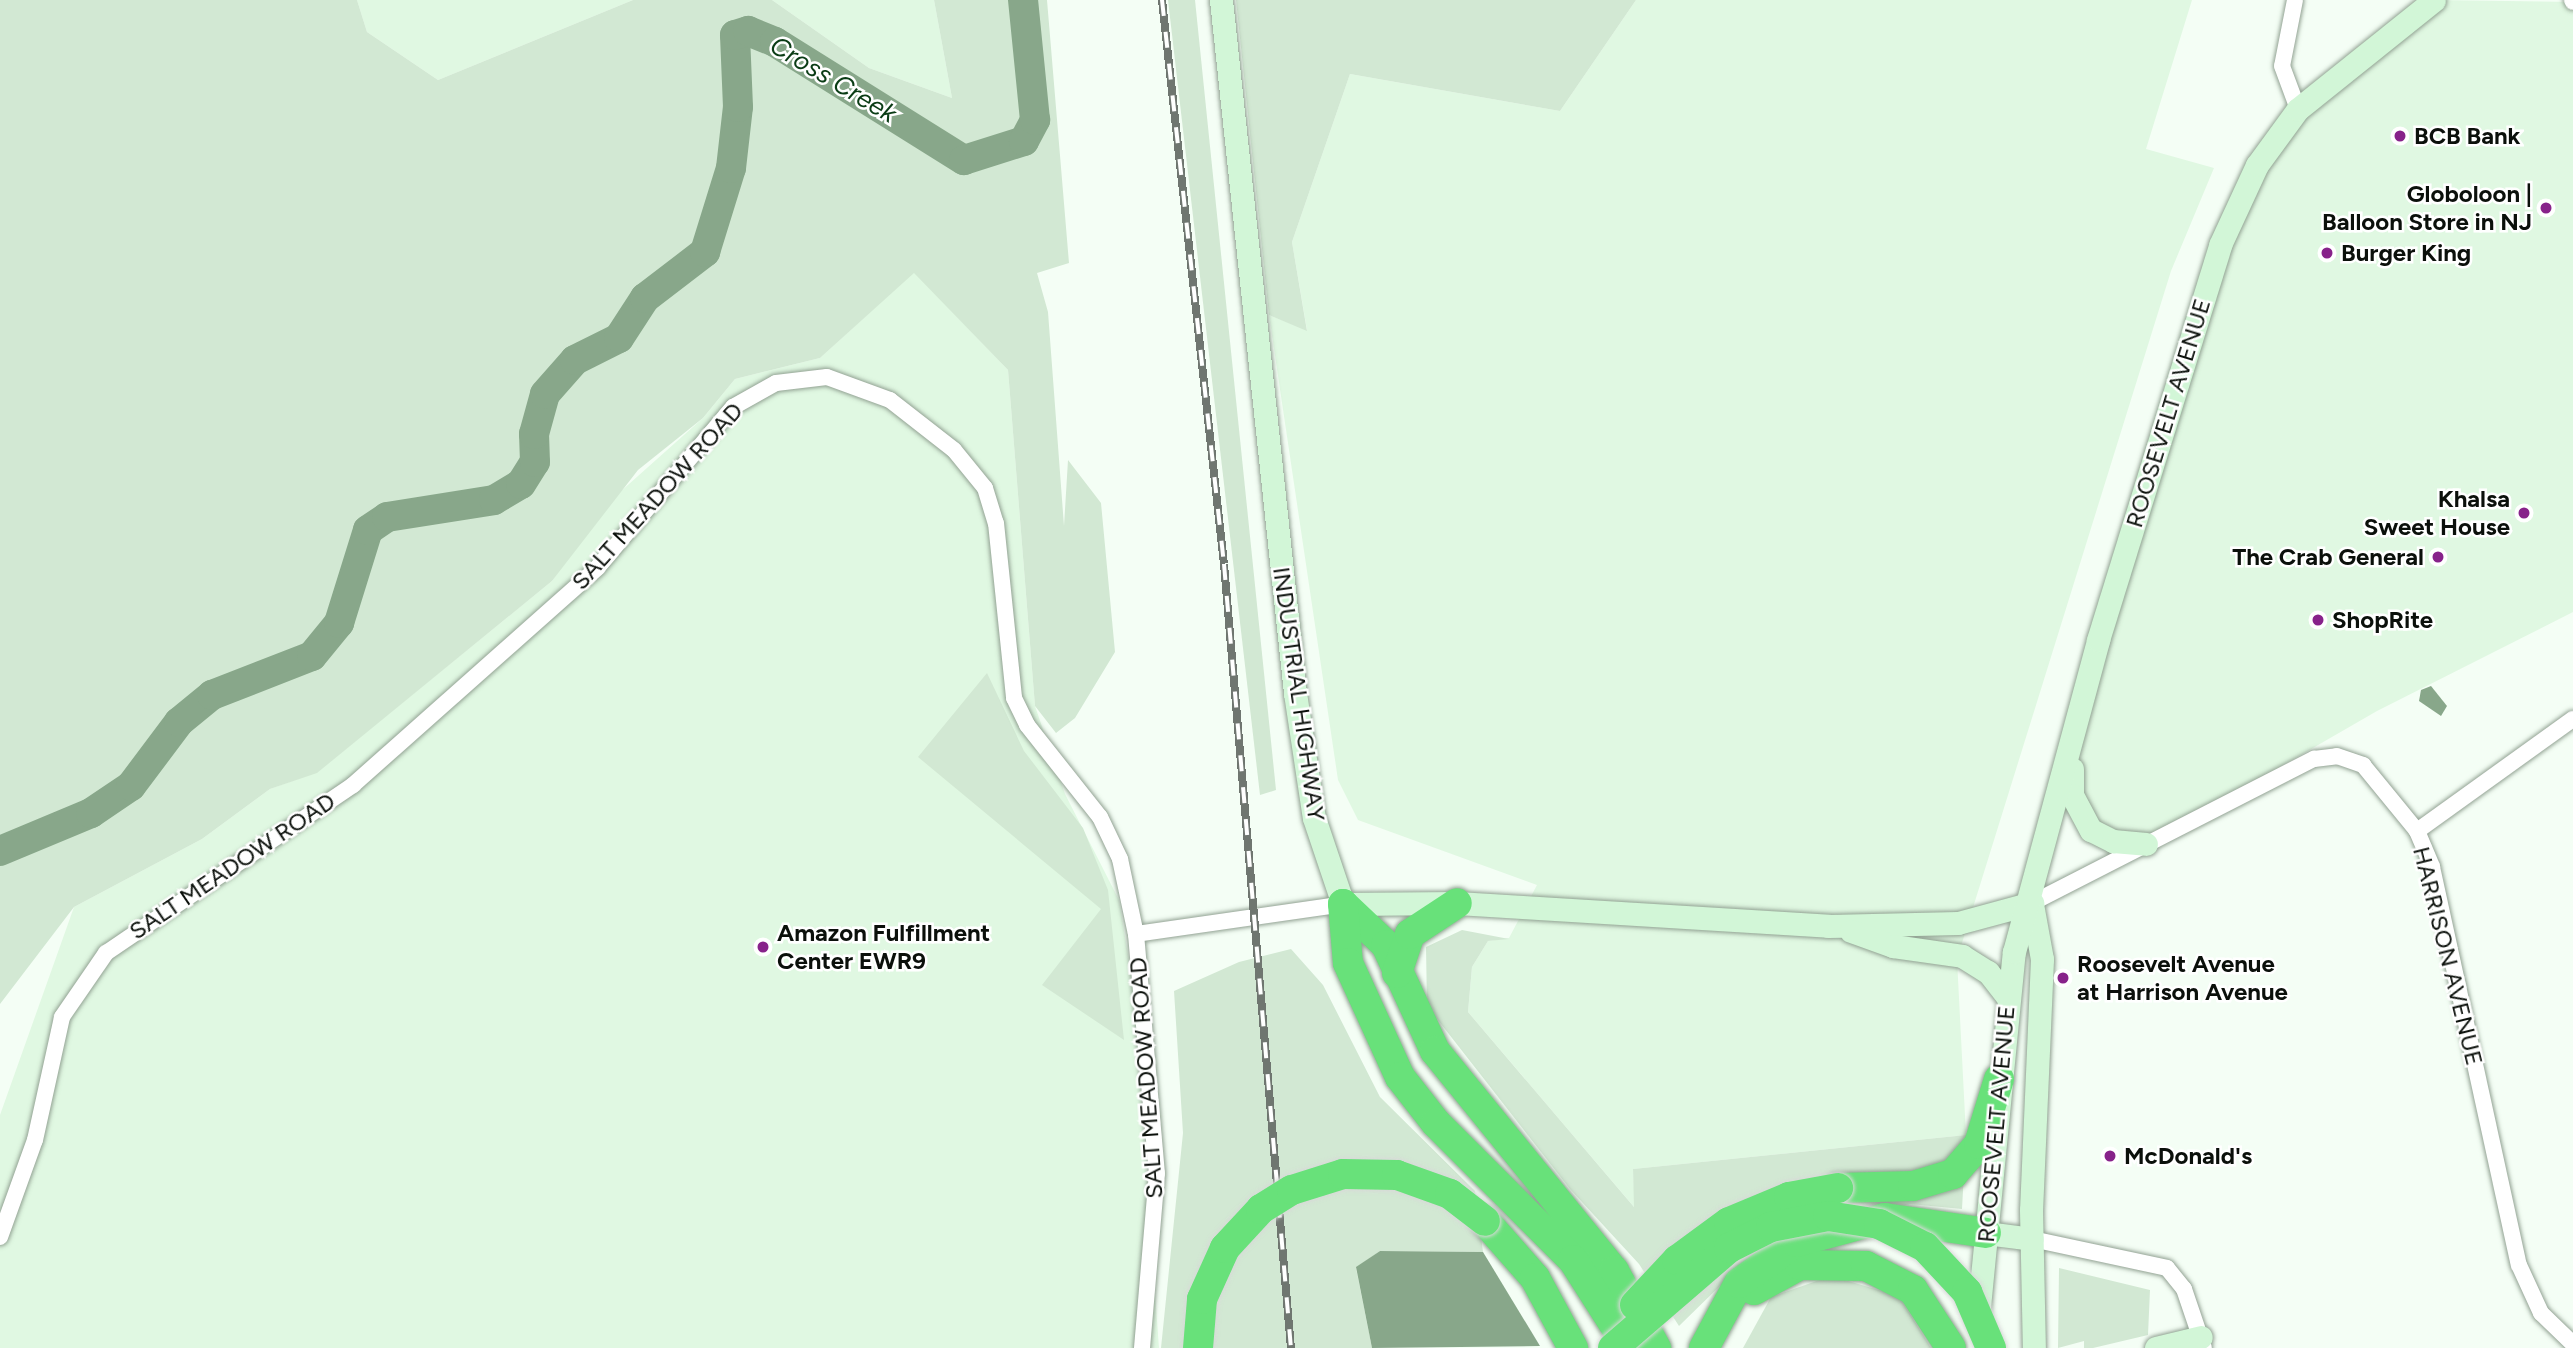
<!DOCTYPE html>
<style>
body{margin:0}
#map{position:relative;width:2573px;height:1348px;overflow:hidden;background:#f4fef5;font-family:Figtree,sans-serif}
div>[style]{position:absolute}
.built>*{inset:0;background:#e0f8e2}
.green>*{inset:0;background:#d2e8d3}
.water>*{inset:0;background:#88a78a}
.river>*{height:30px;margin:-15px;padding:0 15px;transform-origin:15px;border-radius:15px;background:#88a78a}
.roads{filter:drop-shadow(0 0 2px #92a293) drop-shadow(0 0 2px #92a293)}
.street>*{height:16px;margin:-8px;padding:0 8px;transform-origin:8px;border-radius:8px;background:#fff}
.secondary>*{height:23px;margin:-11.5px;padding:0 11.5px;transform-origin:11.5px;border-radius:11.5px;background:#d2f6d7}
.highway>*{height:30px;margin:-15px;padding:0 15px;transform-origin:15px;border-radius:15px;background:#68e17a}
.rail>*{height:8px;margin-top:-4px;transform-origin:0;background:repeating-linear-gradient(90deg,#fff 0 16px,#6f7670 0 32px);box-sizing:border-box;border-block:2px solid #6f7670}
.bridges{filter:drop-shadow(0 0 2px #d8d9d8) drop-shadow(0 0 2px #d8d9d8)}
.highway-bridge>*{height:30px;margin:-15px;padding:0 15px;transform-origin:15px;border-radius:15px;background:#68e17a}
.dots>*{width:19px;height:19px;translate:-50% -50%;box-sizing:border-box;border:4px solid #fff;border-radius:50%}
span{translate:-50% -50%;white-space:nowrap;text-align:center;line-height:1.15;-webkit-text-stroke:5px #fff;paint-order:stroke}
.poi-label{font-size:24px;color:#0b100b;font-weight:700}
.left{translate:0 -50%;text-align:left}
.right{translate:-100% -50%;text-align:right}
.street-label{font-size:24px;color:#0b100b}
.water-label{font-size:26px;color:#0a3c15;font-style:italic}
</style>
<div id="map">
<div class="built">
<i style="clip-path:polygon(357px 0,633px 0,438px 80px,367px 32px)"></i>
<i style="clip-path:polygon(772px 0,934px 0,952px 98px,869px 68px)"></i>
<i style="clip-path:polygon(1636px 0,2192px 0,2146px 149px,2214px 168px,2171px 271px,1957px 959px,1966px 1135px,1633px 1169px,1635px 1208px,1468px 1012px,1472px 967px,1488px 941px,1509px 938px,1537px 885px,1358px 820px,1338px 780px,1269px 315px,1307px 330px,1292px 242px,1350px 74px,1560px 111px)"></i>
<i style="clip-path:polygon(2434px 0,2573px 2px,2573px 612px,2377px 711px,2146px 844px,2091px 830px,2072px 738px,2220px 245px,2298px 109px)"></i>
<i style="clip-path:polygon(914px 272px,1008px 370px,1035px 706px,1065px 794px,1119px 900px,1133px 985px,1159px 1348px,0 1348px,0 1115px,74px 907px,202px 839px,270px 789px,317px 772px,552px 581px,601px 509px,703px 418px,735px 379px,820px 358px)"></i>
</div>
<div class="green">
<i style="clip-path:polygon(0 0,357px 0,367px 32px,438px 80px,633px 0,772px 0,869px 68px,952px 98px,934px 0,1047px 0,1069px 263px,1037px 273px,1048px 312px,1064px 526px,1068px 460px,1101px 503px,1115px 652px,1075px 718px,1056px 733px,1035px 706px,1008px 370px,914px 273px,820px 358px,735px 379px,703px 418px,638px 470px,552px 581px,317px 773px,270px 789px,202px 839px,74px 907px,0 1004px)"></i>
<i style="clip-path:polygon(1168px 0,1195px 0,1276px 790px,1260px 795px)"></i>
<i style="clip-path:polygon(1236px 0,1636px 0,1560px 111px,1350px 74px,1292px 242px,1307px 331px,1269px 315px)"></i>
<i style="clip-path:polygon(987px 673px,1024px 751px,1083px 828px,1108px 890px,1124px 1040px,1042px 985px,1101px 909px,918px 757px)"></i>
<i style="clip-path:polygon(1462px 930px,1509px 939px,1488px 941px,1472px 967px,1468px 1012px,1634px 1207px,1633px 1169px,1966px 1135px,1962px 1209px,1910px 1204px,1768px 1239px,1679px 1326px,1639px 1264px,1570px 1189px,1427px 1006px,1426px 947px)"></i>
<i style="clip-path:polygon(1291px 949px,1323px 985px,1380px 1097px,1475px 1191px,1483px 1252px,1380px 1251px,1356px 1268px,1372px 1348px,1161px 1348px,1183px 1133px,1174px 991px,1239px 962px)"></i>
<i style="clip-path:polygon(2059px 1268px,2150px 1290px,2148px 1335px,2093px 1348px,2084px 1348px,2084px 1341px,2058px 1348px)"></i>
<i style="clip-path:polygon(1831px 1276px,1899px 1296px,1931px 1348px,1743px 1348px,1771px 1297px)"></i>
</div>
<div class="water">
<i style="clip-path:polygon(2431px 686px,2447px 706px,2441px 716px,2419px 701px,2421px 690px)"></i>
<i style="clip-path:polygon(1380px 1251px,1483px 1252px,1540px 1346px,1372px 1348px,1356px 1267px)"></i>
</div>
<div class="river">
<i style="left:0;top:851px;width:99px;rotate:-22.7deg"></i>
<i style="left:91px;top:813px;width:48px;rotate:-34deg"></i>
<i style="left:131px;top:786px;width:80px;rotate:-53.1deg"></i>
<i style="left:179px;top:722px;width:43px;rotate:-39.3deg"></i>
<i style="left:212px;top:695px;width:107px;rotate:-21.3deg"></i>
<i style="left:312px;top:656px;width:43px;rotate:-50.7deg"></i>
<i style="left:339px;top:623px;width:97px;rotate:-72.7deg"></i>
<i style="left:368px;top:530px;width:23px;rotate:-34deg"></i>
<i style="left:387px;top:517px;width:108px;rotate:-9deg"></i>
<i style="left:494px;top:500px;width:31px;rotate:-31deg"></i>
<i style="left:521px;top:484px;width:26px;rotate:-58deg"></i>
<i style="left:535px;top:462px;width:28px;rotate:-92deg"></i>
<i style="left:534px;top:434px;width:41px;rotate:-74.6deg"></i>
<i style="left:545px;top:394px;width:45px;rotate:-48.6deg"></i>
<i style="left:575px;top:360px;width:49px;rotate:-26.6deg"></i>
<i style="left:619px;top:338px;width:48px;rotate:-57deg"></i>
<i style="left:645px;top:298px;width:76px;rotate:-37.5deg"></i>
<i style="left:705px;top:252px;width:88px;rotate:-72.8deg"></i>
<i style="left:731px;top:168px;width:61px;rotate:-83.5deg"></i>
<i style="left:738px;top:107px;width:72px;rotate:-92.4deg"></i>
<i style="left:735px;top:35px;width:14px;rotate:-17deg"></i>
<i style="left:748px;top:31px;width:29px;rotate:22deg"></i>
<i style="left:775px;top:42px;width:223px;rotate:32deg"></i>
<i style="left:964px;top:160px;width:63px;rotate:-17.6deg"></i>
<i style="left:1024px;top:141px;width:24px;rotate:-62deg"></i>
<i style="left:1035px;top:120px;width:121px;rotate:-95.7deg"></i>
</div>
<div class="roads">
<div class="street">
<i style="left:2295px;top:0;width:67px;rotate:101.1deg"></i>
<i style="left:2282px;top:66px;width:46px;rotate:69.6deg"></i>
<i style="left:2572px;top:0;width:2px;rotate:63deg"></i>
<i style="left:2417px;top:831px;width:192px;rotate:-35.7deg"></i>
<i style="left:2032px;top:903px;width:317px;rotate:-27.1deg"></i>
<i style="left:2314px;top:759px;width:23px;rotate:-7deg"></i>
<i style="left:2337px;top:756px;width:28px;rotate:19deg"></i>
<i style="left:2363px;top:765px;width:85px;rotate:50.7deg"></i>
<i style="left:2417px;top:831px;width:39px;rotate:67deg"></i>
<i style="left:2432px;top:867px;width:407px;rotate:77.7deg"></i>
<i style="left:2519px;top:1265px;width:53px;rotate:65.4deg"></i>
<i style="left:2541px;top:1313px;width:45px;rotate:44.1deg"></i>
<i style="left:1136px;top:934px;width:209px;rotate:-8.2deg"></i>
<i style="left:0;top:1237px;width:103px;rotate:-70.2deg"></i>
<i style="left:35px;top:1140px;width:126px;rotate:-77.6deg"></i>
<i style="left:62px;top:1017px;width:78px;rotate:-55.5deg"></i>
<i style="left:106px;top:953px;width:299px;rotate:-34.2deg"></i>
<i style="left:353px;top:785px;width:327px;rotate:-41.6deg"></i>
<i style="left:597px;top:568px;width:211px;rotate:-49.8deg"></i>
<i style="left:733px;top:407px;width:49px;rotate:-29.2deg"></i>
<i style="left:776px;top:383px;width:51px;rotate:-6.7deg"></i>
<i style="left:827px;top:377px;width:67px;rotate:20.1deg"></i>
<i style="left:890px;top:400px;width:81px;rotate:38deg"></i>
<i style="left:954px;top:450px;width:49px;rotate:50.8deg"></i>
<i style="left:985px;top:488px;width:37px;rotate:73deg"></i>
<i style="left:996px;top:523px;width:176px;rotate:84.1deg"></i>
<i style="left:1014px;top:698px;width:30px;rotate:64deg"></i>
<i style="left:1027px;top:725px;width:117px;rotate:51.6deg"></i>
<i style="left:1100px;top:817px;width:47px;rotate:64.5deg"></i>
<i style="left:1120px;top:859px;width:77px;rotate:78deg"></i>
<i style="left:1136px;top:934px;width:240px;rotate:85deg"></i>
<i style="left:1157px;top:1173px;width:176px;rotate:94.9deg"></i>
<i style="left:2032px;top:1239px;width:138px;rotate:12.1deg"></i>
<i style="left:2167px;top:1268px;width:27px;rotate:51deg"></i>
<i style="left:2184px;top:1289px;width:62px;rotate:71.3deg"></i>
</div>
<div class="secondary">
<i style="left:1221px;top:0;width:697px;rotate:83.9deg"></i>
<i style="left:1295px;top:693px;width:126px;rotate:81.4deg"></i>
<i style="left:1314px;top:818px;width:91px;rotate:71.4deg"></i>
<i style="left:1343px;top:904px;width:114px;rotate:-0.5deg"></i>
<i style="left:1457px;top:903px;width:372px;rotate:3.5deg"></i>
<i style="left:1828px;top:926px;width:130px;rotate:-1.3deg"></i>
<i style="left:1958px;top:923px;width:77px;rotate:-15.1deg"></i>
<i style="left:2072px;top:769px;width:26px;rotate:90deg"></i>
<i style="left:2072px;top:795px;width:40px;rotate:62deg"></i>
<i style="left:2091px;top:830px;width:25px;rotate:27deg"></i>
<i style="left:2113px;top:841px;width:33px;rotate:5deg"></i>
<i style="left:2032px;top:904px;width:56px;rotate:79.7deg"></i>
<i style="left:2042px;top:959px;width:251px;rotate:92.5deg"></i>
<i style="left:2031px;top:1210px;width:138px;rotate:88.8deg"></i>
<i style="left:1851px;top:931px;width:45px;rotate:19.7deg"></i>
<i style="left:1893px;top:946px;width:70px;rotate:8.2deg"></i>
<i style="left:1962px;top:956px;width:31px;rotate:32deg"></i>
<i style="left:1988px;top:972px;width:31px;rotate:52deg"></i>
<i style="left:1986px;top:1233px;width:46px;rotate:7.4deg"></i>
<i style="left:1978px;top:1317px;width:367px;rotate:-84.4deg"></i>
<i style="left:2014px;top:952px;width:323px;rotate:-74.9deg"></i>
<i style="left:2098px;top:640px;width:413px;rotate:-72.8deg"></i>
<i style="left:2220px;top:245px;width:88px;rotate:-65.2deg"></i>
<i style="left:2257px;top:165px;width:69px;rotate:-53.8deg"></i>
<i style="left:2298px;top:109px;width:174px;rotate:-38.7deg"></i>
<i style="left:2156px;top:1348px;width:46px;rotate:-13.7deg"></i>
</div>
<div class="highway">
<i style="left:1343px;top:904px;width:59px;rotate:43.6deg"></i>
<i style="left:1386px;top:945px;width:117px;rotate:65.2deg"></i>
<i style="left:1435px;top:1051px;width:284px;rotate:50.9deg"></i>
<i style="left:1614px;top:1271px;width:88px;rotate:61.4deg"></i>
<i style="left:1343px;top:904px;width:59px;rotate:85.2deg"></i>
<i style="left:1348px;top:963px;width:125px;rotate:65.5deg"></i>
<i style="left:1400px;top:1077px;width:58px;rotate:52deg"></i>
<i style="left:1436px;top:1123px;width:194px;rotate:45deg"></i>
<i style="left:1573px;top:1260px;width:104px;rotate:57.5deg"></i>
<i style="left:1397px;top:973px;width:41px;rotate:-71.6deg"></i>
<i style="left:1410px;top:934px;width:56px;rotate:-33.4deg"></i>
<i style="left:1838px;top:1188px;width:75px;rotate:-1.5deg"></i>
<i style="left:1913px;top:1186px;width:42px;rotate:-16.7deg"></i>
<i style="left:1953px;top:1174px;width:40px;rotate:-49deg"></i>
<i style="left:1979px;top:1144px;width:68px;rotate:-72.9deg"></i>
<i style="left:1485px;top:1221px;width:76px;rotate:48.7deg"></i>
<i style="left:1535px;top:1278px;width:80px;rotate:61.5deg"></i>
<i style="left:1754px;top:1290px;width:52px;rotate:-28.5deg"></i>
<i style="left:1800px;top:1265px;width:66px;rotate:0.9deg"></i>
<i style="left:1866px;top:1266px;width:53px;rotate:27.1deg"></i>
<i style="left:1913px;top:1290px;width:69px;rotate:56.8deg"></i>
<i style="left:1704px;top:1348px;width:74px;rotate:-61.7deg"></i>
<i style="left:1739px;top:1283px;width:70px;rotate:-35.7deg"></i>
<i style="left:1796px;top:1242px;width:92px;rotate:-15.1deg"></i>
<i style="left:1885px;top:1218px;width:102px;rotate:8.4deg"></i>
</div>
</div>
<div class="rail">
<i style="left:1162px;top:0;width:567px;rotate:83.73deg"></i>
<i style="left:1224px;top:564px;width:787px;rotate:85.12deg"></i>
</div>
<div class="bridges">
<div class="highway-bridge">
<i style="left:1635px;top:1305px;width:62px;rotate:-47deg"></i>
<i style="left:1677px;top:1260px;width:64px;rotate:-36.2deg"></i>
<i style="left:1729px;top:1222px;width:65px;rotate:-22.6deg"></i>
<i style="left:1789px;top:1197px;width:50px;rotate:-10.4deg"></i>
<i style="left:1198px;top:1348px;width:49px;rotate:-85.3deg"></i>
<i style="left:1202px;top:1299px;width:56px;rotate:-65.7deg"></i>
<i style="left:1225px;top:1248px;width:53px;rotate:-47.3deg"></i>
<i style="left:1261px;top:1209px;width:36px;rotate:-32deg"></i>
<i style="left:1292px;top:1190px;width:53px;rotate:-17.4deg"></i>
<i style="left:1343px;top:1174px;width:54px;rotate:1.1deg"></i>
<i style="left:1397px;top:1175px;width:56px;rotate:19.7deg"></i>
<i style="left:1450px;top:1194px;width:44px;rotate:37.6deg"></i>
<i style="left:1613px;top:1348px;width:153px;rotate:-40.8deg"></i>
<i style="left:1729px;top:1248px;width:47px;rotate:-26.6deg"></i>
<i style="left:1771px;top:1227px;width:58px;rotate:-10.9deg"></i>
<i style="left:1828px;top:1216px;width:52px;rotate:8.9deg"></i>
<i style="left:1879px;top:1224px;width:51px;rotate:26.6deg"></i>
<i style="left:1925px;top:1247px;width:62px;rotate:47deg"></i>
<i style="left:1967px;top:1292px;width:61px;rotate:66.8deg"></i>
</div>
</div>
<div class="dots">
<i style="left:2400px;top:136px;background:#87228a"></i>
<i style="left:2546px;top:208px;background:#87228a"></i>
<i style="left:2327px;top:253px;background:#87228a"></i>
<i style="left:2524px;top:513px;background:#87228a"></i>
<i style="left:2438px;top:557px;background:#87228a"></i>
<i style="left:2318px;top:620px;background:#87228a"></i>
<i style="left:763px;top:947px;background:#87228a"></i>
<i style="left:2063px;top:978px;background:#87228a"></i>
<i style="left:2110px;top:1156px;background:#87228a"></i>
</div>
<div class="poi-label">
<span class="left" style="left:2414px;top:136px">BCB Bank</span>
<span class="right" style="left:2532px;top:208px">Globoloon |<br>Balloon Store in NJ</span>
<span class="left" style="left:2341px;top:253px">Burger King</span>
<span class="right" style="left:2510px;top:513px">Khalsa<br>Sweet House</span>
<span class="right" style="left:2424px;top:557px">The Crab General</span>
<span class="left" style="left:2332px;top:620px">ShopRite</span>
<span class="left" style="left:777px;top:947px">Amazon Fulfillment<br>Center EWR9</span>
<span class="left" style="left:2077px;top:978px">Roosevelt Avenue<br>at Harrison Avenue</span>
<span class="left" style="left:2124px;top:1156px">McDonald's</span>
</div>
<div class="street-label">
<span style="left:2168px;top:413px;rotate:-73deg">ROOSEVELT AVENUE</span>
<span style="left:657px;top:496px;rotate:-48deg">SALT MEADOW ROAD</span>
<span style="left:1299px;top:694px;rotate:82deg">INDUSTRIAL HIGHWAY</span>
<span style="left:232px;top:866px;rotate:-34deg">SALT MEADOW ROAD</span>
<span style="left:2448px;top:956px;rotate:76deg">HARRISON AVENUE</span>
<span style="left:1146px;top:1078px;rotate:-94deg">SALT MEADOW ROAD</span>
<span style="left:1996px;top:1124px;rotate:-85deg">ROOSEVELT AVENUE</span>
</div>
<div class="water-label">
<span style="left:833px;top:80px;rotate:31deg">Cross Creek</span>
</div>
</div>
